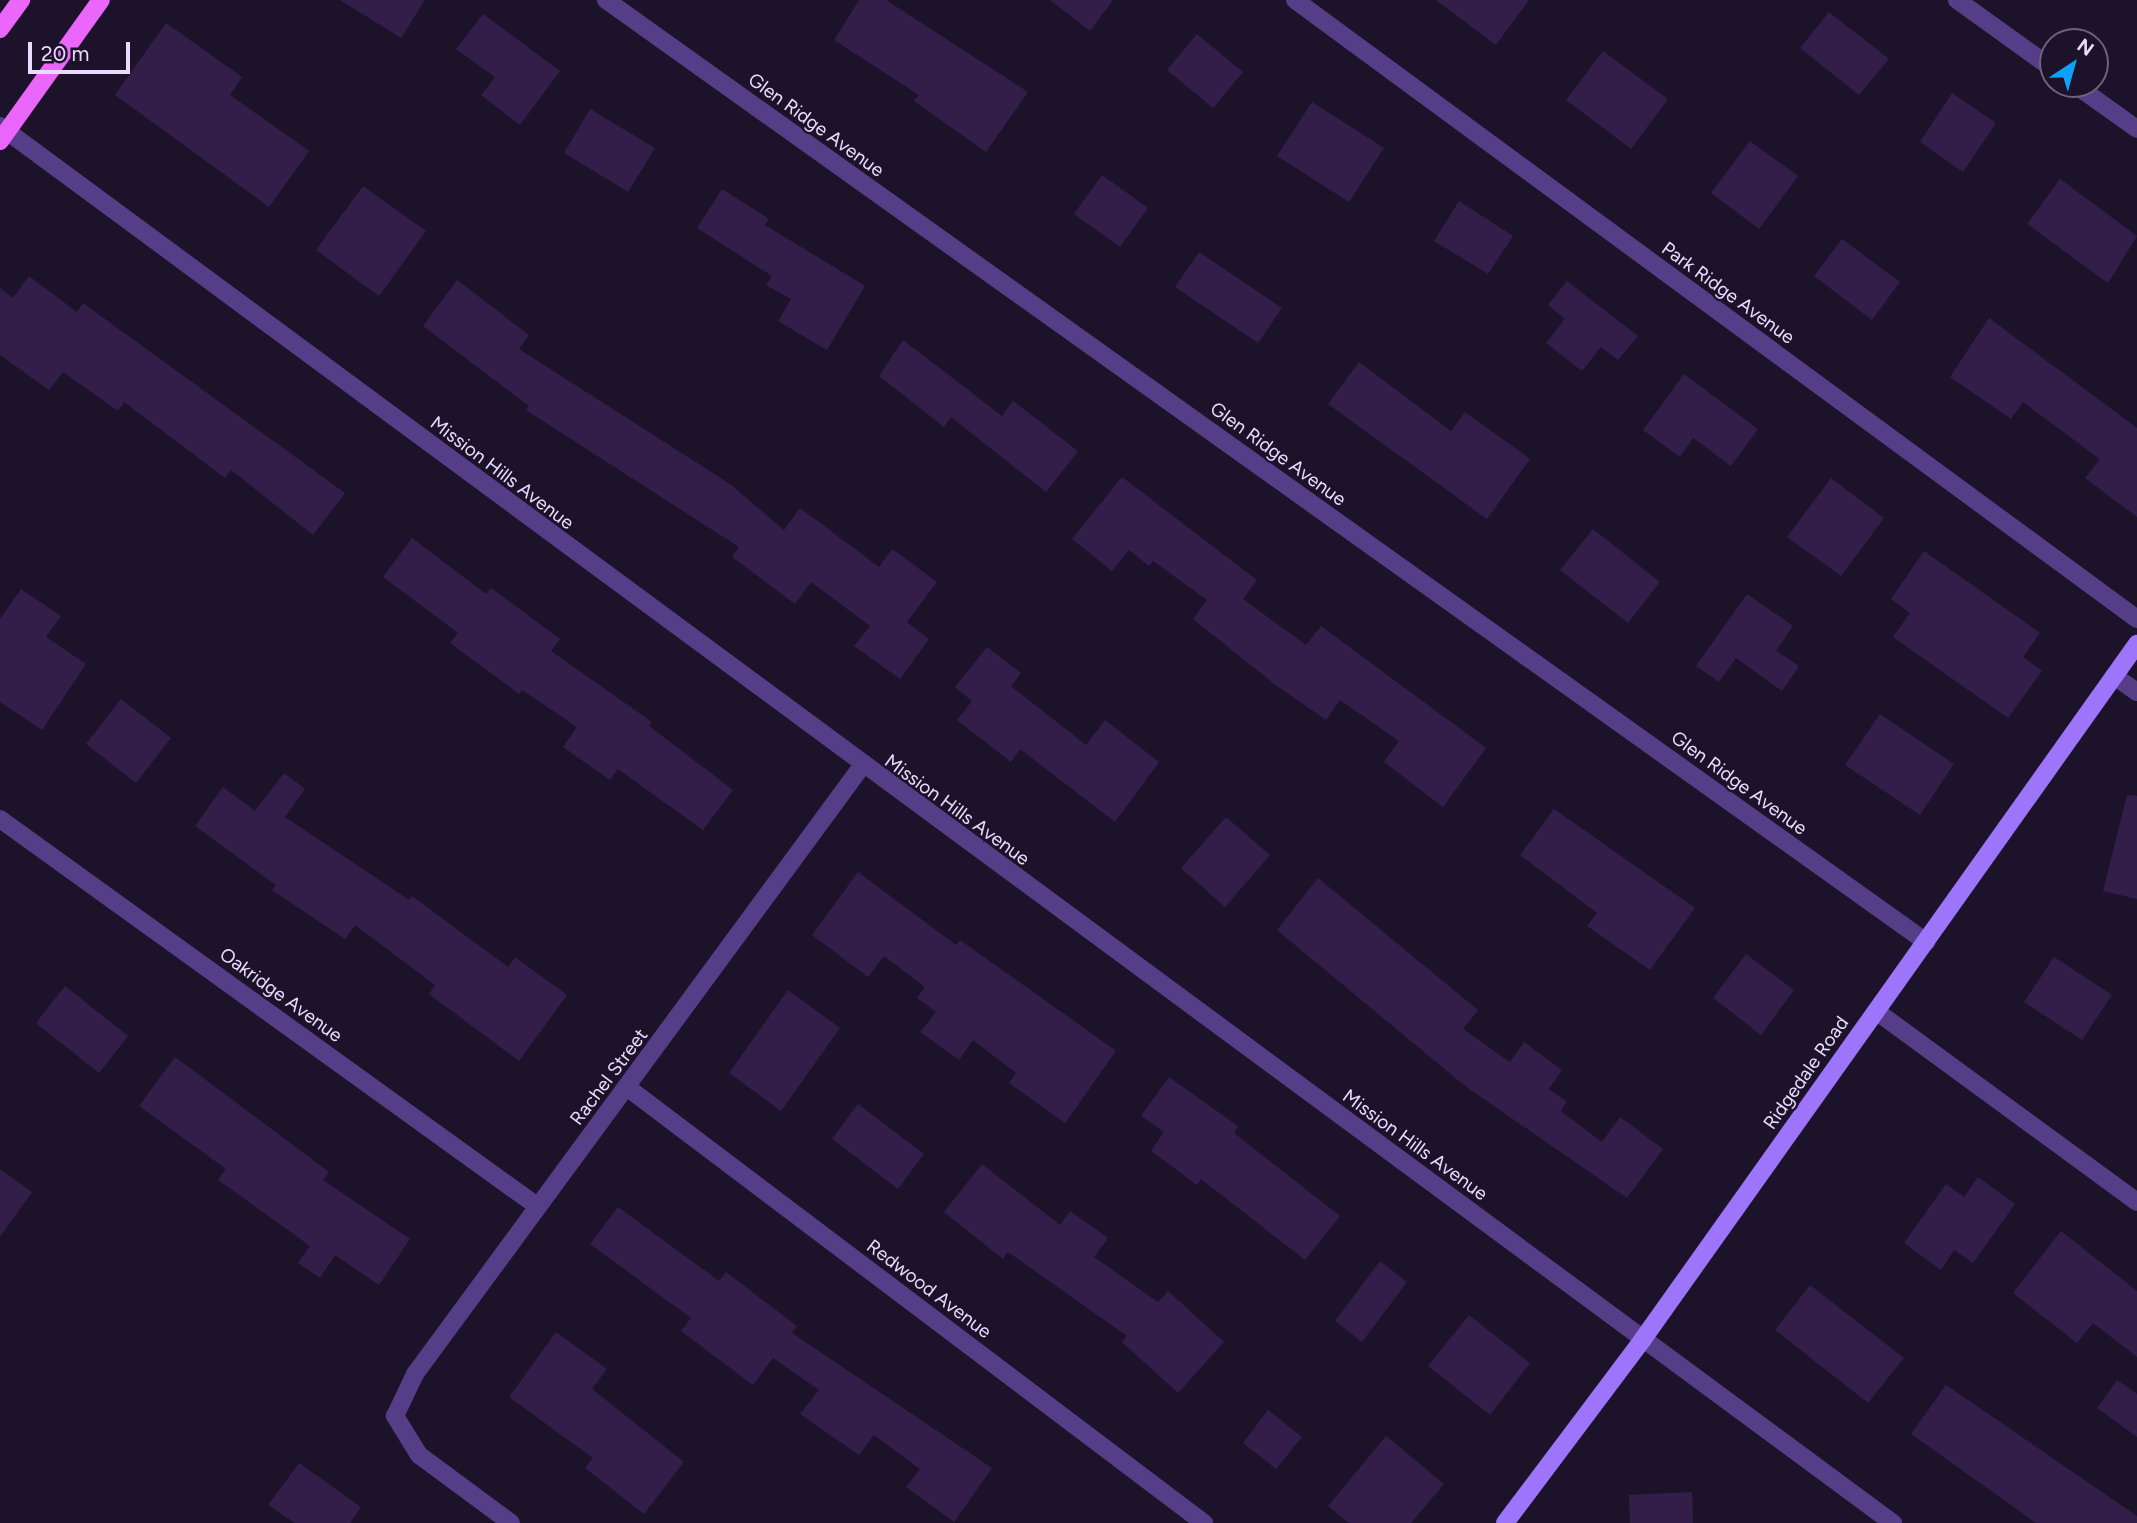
<!DOCTYPE html>
<style>
body{margin:0}
#map{position:relative;width:2137px;height:1523px;overflow:hidden;background:#1c122a;font-family:Figtree,sans-serif}
div>[style]{position:absolute}
.building>*{inset:0;background:#331e4a}
.street>*{height:18px;margin:-9px;padding:0 9px;transform-origin:9px;border-radius:9px;background:#553e87}
.secondary>*{height:18px;margin:-9px;padding:0 9px;transform-origin:9px;border-radius:9px;background:#9d75fb}
.primary>*{height:18px;margin:-9px;padding:0 9px;transform-origin:9px;border-radius:9px;background:#eb66fa}
span{translate:-50% -50%;white-space:nowrap;text-align:center;line-height:1.15;-webkit-text-stroke:5px #1c122a;paint-order:stroke}
.street-label{font-size:19px;color:#e9dbfe}
.north{position:absolute;left:2039px;top:28px;width:70px;height:70px;box-sizing:border-box;background:#1c122a;border:2px solid #6e627f;border-radius:50%;rotate:36deg;font-size:19px;font-weight:700;line-height:28px;text-align:center;color:#e9dbfe}
.north::after{content:'';display:block;margin:auto;width:24px;height:32px;background:#0da1f8;clip-path:polygon(50% 0,100% 100%,50% 72%,0 100%)}
.scale{position:absolute;left:28px;top:42px;width:102px;height:32px;box-sizing:border-box;border:4px solid #e9dbfe;border-top:0;padding-left:9px;font-size:21px;line-height:24px;white-space:nowrap;color:#e9dbfe;-webkit-text-stroke:5px #1c122a;paint-order:stroke}
</style>
<div id="map">
<div class="building">
<i style="clip-path:polygon(340px 0,425px 0,401px 38px)"></i>
<i style="clip-path:polygon(859px 0,886px 0,1028px 92px,986px 152px,914px 101px,919px 95px,834px 40px)"></i>
<i style="clip-path:polygon(1050px 0,1113px 0,1090px 31px)"></i>
<i style="clip-path:polygon(1436px 0,1529px 0,1496px 45px)"></i>
<i style="clip-path:polygon(1829px 12px,1889px 59px,1859px 95px,1800px 48px)"></i>
<i style="clip-path:polygon(483px 14px,560px 71px,520px 125px,481px 95px,495px 77px,456px 49px)"></i>
<i style="clip-path:polygon(166px 23px,242px 77px,230px 95px,309px 151px,269px 207px,115px 95px)"></i>
<i style="clip-path:polygon(1197px 34px,1243px 72px,1213px 108px,1167px 70px)"></i>
<i style="clip-path:polygon(1603px 51px,1668px 99px,1631px 149px,1566px 100px)"></i>
<i style="clip-path:polygon(1952px 93px,1996px 123px,1963px 172px,1920px 142px)"></i>
<i style="clip-path:polygon(1312px 102px,1384px 148px,1349px 202px,1277px 156px)"></i>
<i style="clip-path:polygon(590px 109px,655px 148px,628px 192px,564px 153px)"></i>
<i style="clip-path:polygon(1750px 141px,1798px 176px,1759px 229px,1711px 193px)"></i>
<i style="clip-path:polygon(1102px 175px,1148px 208px,1120px 247px,1074px 214px)"></i>
<i style="clip-path:polygon(2060px 179px,2137px 236px,2108px 283px,2027px 224px)"></i>
<i style="clip-path:polygon(363px 186px,426px 231px,379px 296px,316px 250px)"></i>
<i style="clip-path:polygon(722px 189px,769px 219px,765px 225px,865px 286px,827px 350px,778px 321px,791px 299px,766px 285px,772px 276px,697px 228px)"></i>
<i style="clip-path:polygon(1459px 201px,1513px 236px,1488px 274px,1434px 241px)"></i>
<i style="clip-path:polygon(1842px 239px,1900px 282px,1872px 320px,1814px 276px)"></i>
<i style="clip-path:polygon(1199px 252px,1282px 308px,1258px 343px,1175px 287px)"></i>
<i style="clip-path:polygon(29px 276px,77px 312px,83px 303px,345px 493px,313px 535px,231px 470px,225px 478px,124px 402px,118px 411px,63px 372px,49px 390px,0 355px,0 288px,13px 298px)"></i>
<i style="clip-path:polygon(457px 280px,529px 335px,519px 349px,730px 484px,784px 530px,800px 508px,879px 567px,892px 549px,937px 582px,907px 622px,929px 639px,900px 679px,854px 646px,870px 626px,811px 582px,795px 604px,732px 557px,739px 547px,526px 410px,529px 406px,423px 326px)"></i>
<i style="clip-path:polygon(1567px 281px,1638px 336px,1618px 360px,1601px 347px,1582px 371px,1546px 343px,1565px 319px,1548px 305px)"></i>
<i style="clip-path:polygon(1989px 318px,2137px 428px,2137px 517px,2085px 478px,2100px 459px,2023px 402px,2011px 419px,1950px 377px)"></i>
<i style="clip-path:polygon(903px 340px,1002px 416px,1013px 401px,1078px 451px,1046px 492px,951px 417px,944px 427px,879px 376px)"></i>
<i style="clip-path:polygon(1359px 362px,1451px 431px,1465px 412px,1530px 459px,1487px 519px,1328px 404px)"></i>
<i style="clip-path:polygon(1684px 374px,1758px 429px,1731px 466px,1693px 438px,1680px 457px,1643px 430px)"></i>
<i style="clip-path:polygon(1122px 477px,1257px 580px,1243px 599px,1306px 645px,1321px 626px,1486px 748px,1443px 807px,1384px 762px,1399px 741px,1340px 700px,1326px 720px,1277px 686px,1193px 619px,1207px 600px,1153px 561px,1149px 566px,1129px 550px,1112px 571px,1072px 539px)"></i>
<i style="clip-path:polygon(1831px 478px,1884px 518px,1841px 576px,1787px 537px)"></i>
<i style="clip-path:polygon(1593px 529px,1660px 582px,1628px 623px,1560px 570px)"></i>
<i style="clip-path:polygon(412px 538px,486px 594px,491px 588px,560px 639px,551px 651px,652px 722px,649px 726px,733px 790px,703px 830px,618px 769px,610px 780px,563px 747px,577px 727px,522px 690px,519px 694px,450px 643px,458px 633px,383px 577px)"></i>
<i style="clip-path:polygon(1924px 551px,2040px 633px,2023px 657px,2042px 671px,2008px 718px,1893px 637px,1910px 613px,1891px 599px)"></i>
<i style="clip-path:polygon(21px 589px,61px 616px,46px 637px,86px 664px,42px 730px,0 702px,0 619px)"></i>
<i style="clip-path:polygon(1747px 594px,1793px 626px,1776px 651px,1799px 666px,1782px 691px,1736px 658px,1719px 682px,1696px 666px)"></i>
<i style="clip-path:polygon(987px 647px,1021px 673px,1011px 686px,1086px 745px,1105px 720px,1159px 762px,1115px 822px,1020px 749px,1011px 762px,957px 720px,972px 701px,955px 687px)"></i>
<i style="clip-path:polygon(121px 699px,171px 738px,136px 783px,86px 744px)"></i>
<i style="clip-path:polygon(1880px 714px,1954px 764px,1920px 815px,1845px 765px)"></i>
<i style="clip-path:polygon(284px 773px,305px 789px,285px 817px,409px 900px,412px 896px,508px 967px,515px 957px,567px 995px,519px 1061px,429px 994px,435px 985px,355px 925px,345px 939px,272px 890px,276px 885px,195px 826px,223px 787px,255px 811px)"></i>
<i style="clip-path:polygon(2127px 795px,2137px 796px,2137px 899px,2103px 891px)"></i>
<i style="clip-path:polygon(1554px 809px,1695px 908px,1650px 970px,1587px 926px,1597px 913px,1520px 855px)"></i>
<i style="clip-path:polygon(1226px 817px,1270px 855px,1225px 907px,1181px 868px)"></i>
<i style="clip-path:polygon(858px 872px,956px 945px,960px 940px,1116px 1051px,1065px 1123px,1009px 1083px,1016px 1073px,973px 1040px,959px 1060px,920px 1032px,936px 1012px,917px 998px,925px 987px,884px 956px,868px 977px,812px 935px)"></i>
<i style="clip-path:polygon(1318px 878px,1478px 1010px,1463px 1029px,1510px 1062px,1524px 1042px,1562px 1070px,1549px 1089px,1567px 1102px,1561px 1111px,1602px 1142px,1620px 1117px,1663px 1149px,1627px 1198px,1465px 1086px,1277px 930px)"></i>
<i style="clip-path:polygon(1746px 954px,1794px 990px,1761px 1035px,1713px 998px)"></i>
<i style="clip-path:polygon(2054px 957px,2112px 995px,2082px 1040px,2024px 1002px)"></i>
<i style="clip-path:polygon(65px 986px,128px 1036px,99px 1073px,36px 1023px)"></i>
<i style="clip-path:polygon(788px 990px,840px 1028px,781px 1111px,729px 1073px)"></i>
<i style="clip-path:polygon(175px 1057px,329px 1172px,323px 1180px,410px 1239px,379px 1285px,335px 1255px,320px 1278px,298px 1263px,310px 1246px,218px 1180px,226px 1169px,139px 1106px)"></i>
<i style="clip-path:polygon(1169px 1077px,1238px 1126px,1234px 1133px,1340px 1216px,1305px 1260px,1201px 1179px,1197px 1185px,1151px 1151px,1164px 1132px,1141px 1116px)"></i>
<i style="clip-path:polygon(858px 1104px,924px 1154px,898px 1189px,832px 1139px)"></i>
<i style="clip-path:polygon(982px 1164px,1060px 1225px,1070px 1211px,1108px 1238px,1094px 1257px,1158px 1302px,1168px 1291px,1224px 1342px,1178px 1393px,1122px 1342px,1127px 1336px,1008px 1252px,1003px 1259px,944px 1212px)"></i>
<i style="clip-path:polygon(0 1169px,32px 1192px,0 1237px)"></i>
<i style="clip-path:polygon(1978px 1177px,2015px 1204px,1973px 1263px,1954px 1250px,1941px 1270px,1904px 1243px,1946px 1184px,1964px 1197px)"></i>
<i style="clip-path:polygon(618px 1207px,719px 1281px,726px 1272px,797px 1326px,792px 1333px,992px 1468px,954px 1522px,906px 1487px,920px 1469px,874px 1435px,859px 1455px,800px 1414px,819px 1390px,773px 1358px,753px 1385px,681px 1331px,691px 1318px,590px 1244px)"></i>
<i style="clip-path:polygon(2061px 1231px,2137px 1291px,2137px 1357px,2093px 1323px,2077px 1343px,2013px 1293px)"></i>
<i style="clip-path:polygon(1380px 1261px,1407px 1282px,1362px 1342px,1335px 1321px)"></i>
<i style="clip-path:polygon(1810px 1285px,1904px 1358px,1868px 1403px,1775px 1330px)"></i>
<i style="clip-path:polygon(1469px 1315px,1530px 1363px,1490px 1415px,1428px 1366px)"></i>
<i style="clip-path:polygon(556px 1332px,607px 1369px,592px 1389px,684px 1462px,644px 1514px,585px 1468px,593px 1458px,509px 1397px)"></i>
<i style="clip-path:polygon(2117px 1380px,2137px 1394px,2137px 1437px,2097px 1408px)"></i>
<i style="clip-path:polygon(1946px 1385px,2137px 1516px,2137px 1523px,2036px 1523px,1911px 1434px)"></i>
<i style="clip-path:polygon(1268px 1410px,1302px 1437px,1276px 1469px,1243px 1443px)"></i>
<i style="clip-path:polygon(1386px 1436px,1444px 1484px,1411px 1523px,1349px 1523px,1328px 1506px)"></i>
<i style="clip-path:polygon(299px 1463px,361px 1507px,350px 1523px,295px 1523px,268px 1505px)"></i>
<i style="clip-path:polygon(1692px 1492px,1693px 1523px,1630px 1523px,1629px 1495px)"></i>
</div>
<div class="street">
<i style="left:606px;top:0;width:1622px;rotate:35.51deg"></i>
<i style="left:1295px;top:0;width:1045px;rotate:36.32deg"></i>
<i style="left:1957px;top:0;width:118px;rotate:35.7deg"></i>
<i style="left:2074px;top:84px;width:77px;rotate:35.5deg"></i>
<i style="left:0;top:126px;width:2353px;rotate:36.43deg"></i>
<i style="left:2114px;top:676px;width:28px;rotate:35deg"></i>
<i style="left:0;top:819px;width:662px;rotate:35.78deg"></i>
<i style="left:1876px;top:1011px;width:323px;rotate:36.2deg"></i>
<i style="left:628px;top:1088px;width:722px;rotate:37.06deg"></i>
<i style="left:511px;top:1523px;width:114px;rotate:-143.5deg"></i>
<i style="left:419px;top:1455px;width:46px;rotate:-121.6deg"></i>
<i style="left:395px;top:1416px;width:47px;rotate:-64.5deg"></i>
<i style="left:415px;top:1374px;width:755px;rotate:-53.68deg"></i>
</div>
<div class="secondary">
<i style="left:1505px;top:1523px;width:230px;rotate:-53.1deg"></i>
<i style="left:1643px;top:1339px;width:853px;rotate:-54.6deg"></i>
</div>
<div class="primary">
<i style="left:0;top:29px;width:36px;rotate:-54deg"></i>
<i style="left:0;top:141px;width:173px;rotate:-54.4deg"></i>
</div>
<div class="street-label">
<span style="left:816px;top:125px;rotate:36deg">Glen Ridge Avenue</span>
<span style="left:1728px;top:293px;rotate:36deg">Park Ridge Avenue</span>
<span style="left:1278px;top:454px;rotate:36deg">Glen Ridge Avenue</span>
<span style="left:502px;top:473px;rotate:37deg">Mission Hills Avenue</span>
<span style="left:1739px;top:783px;rotate:36deg">Glen Ridge Avenue</span>
<span style="left:957px;top:810px;rotate:36deg">Mission Hills Avenue</span>
<span style="left:281px;top:995px;rotate:36deg">Oakridge Avenue</span>
<span style="left:1806px;top:1073px;rotate:-55deg">Ridgedale Road</span>
<span style="left:609px;top:1077px;rotate:-53deg">Rachel Street</span>
<span style="left:1415px;top:1145px;rotate:36deg">Mission Hills Avenue</span>
<span style="left:929px;top:1289px;rotate:37deg">Redwood Avenue</span>
</div>
<div class="north">N</div>
<div class="scale">20 m</div>
</div>
